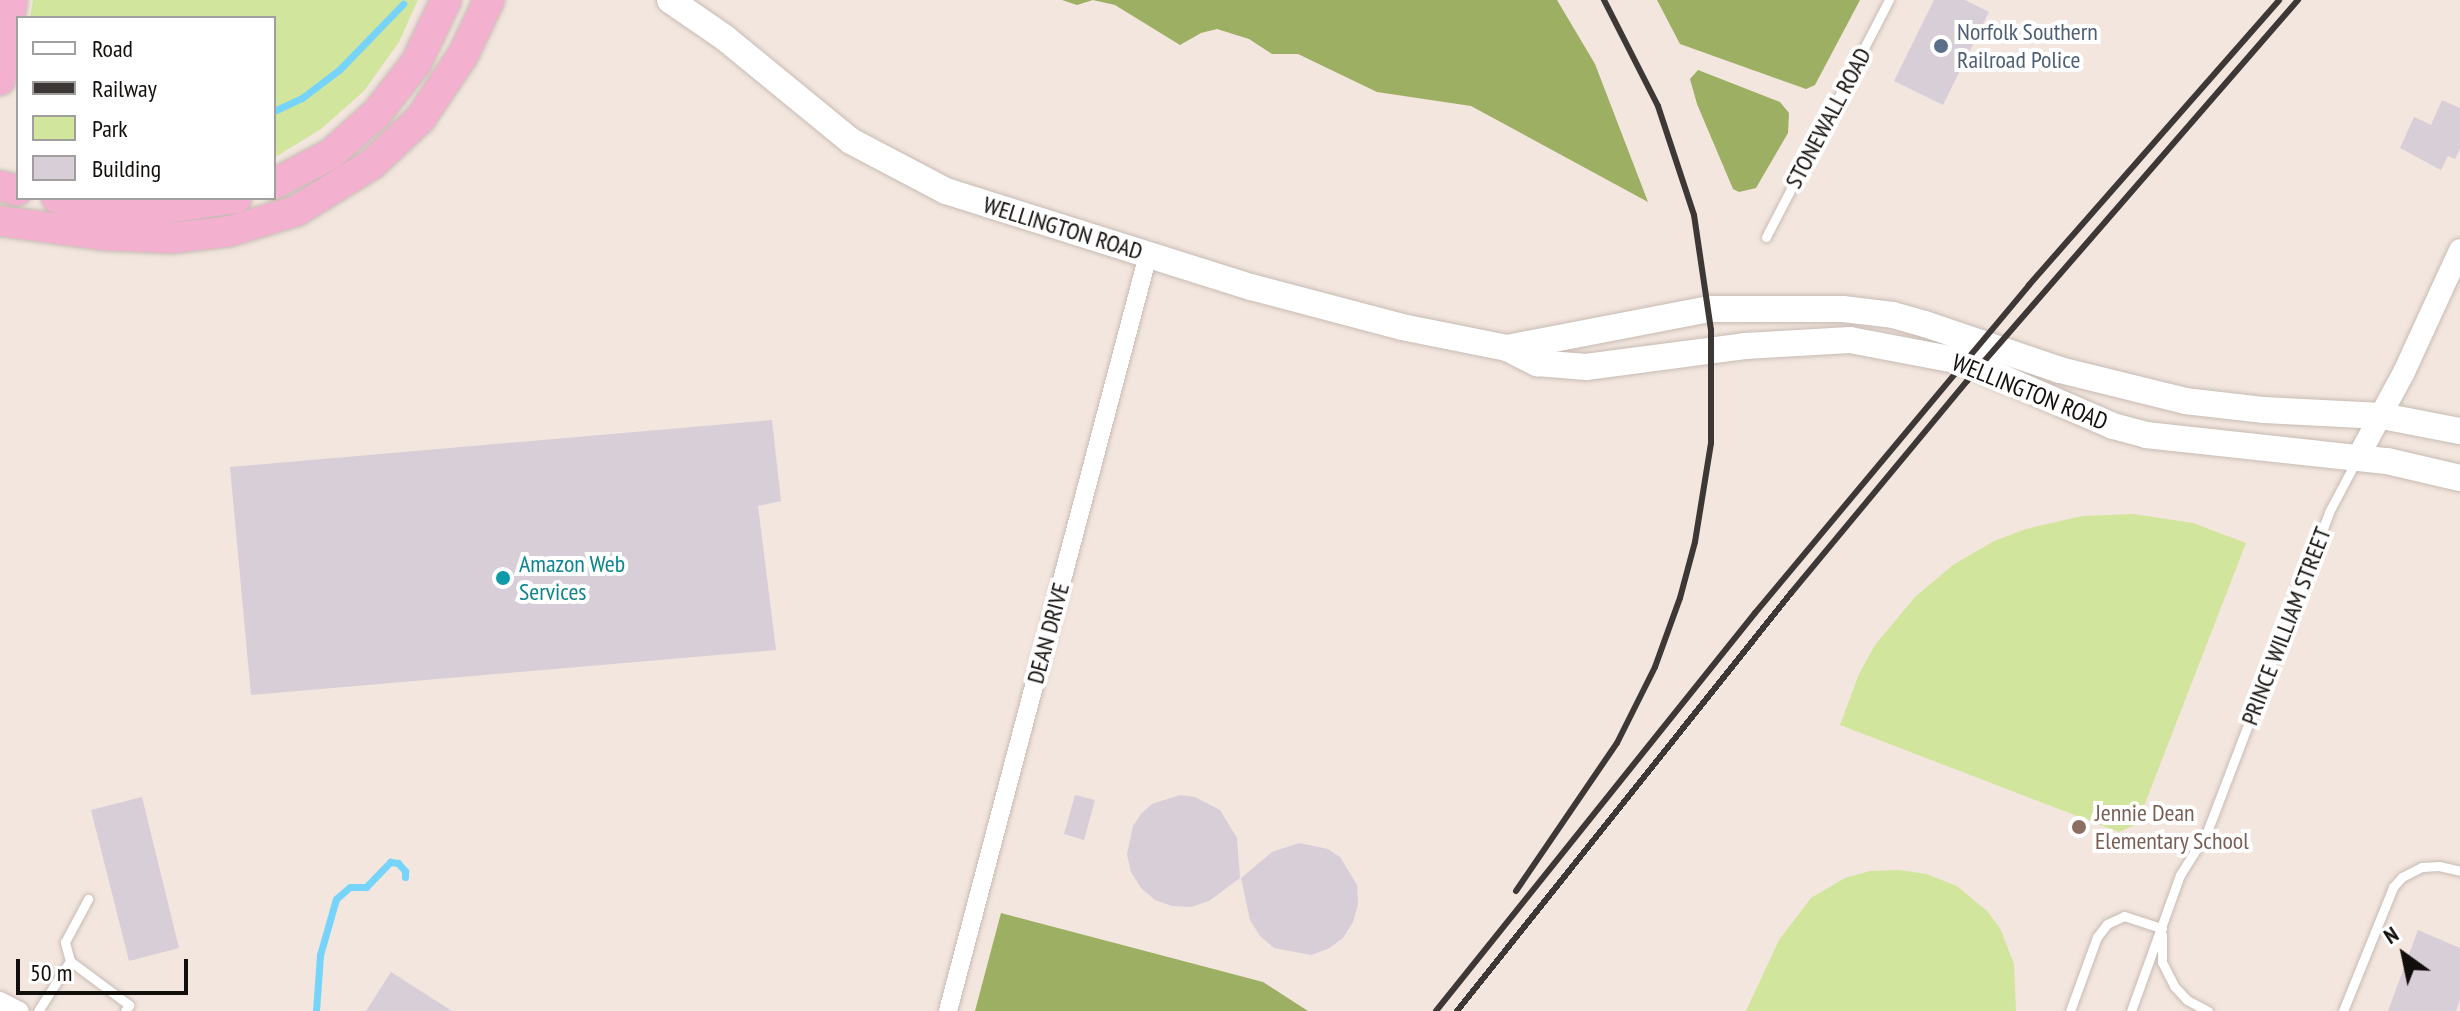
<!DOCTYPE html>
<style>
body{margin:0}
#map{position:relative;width:2460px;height:1011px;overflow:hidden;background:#f2e6de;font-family:"PT Sans Narrow",sans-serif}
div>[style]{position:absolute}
.green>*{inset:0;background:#d2e59c}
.forest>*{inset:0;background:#9caf62}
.stream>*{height:7px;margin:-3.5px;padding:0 3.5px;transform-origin:3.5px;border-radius:3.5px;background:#76d4fa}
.building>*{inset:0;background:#d8ced7}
.roads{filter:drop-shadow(0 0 2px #c7bbb4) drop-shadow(0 0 2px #c7bbb4)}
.service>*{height:9px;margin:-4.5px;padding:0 4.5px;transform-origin:4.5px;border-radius:4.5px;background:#fff}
.minor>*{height:18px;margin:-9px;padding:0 9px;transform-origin:9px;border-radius:9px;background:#fff}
.tertiary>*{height:22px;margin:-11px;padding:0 11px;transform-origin:11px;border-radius:11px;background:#fff}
.secondary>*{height:26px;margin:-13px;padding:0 13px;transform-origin:13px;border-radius:13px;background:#fff}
.trunk>*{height:30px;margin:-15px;padding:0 15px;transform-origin:15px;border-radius:15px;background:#f3b0cf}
.rail>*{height:6px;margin:-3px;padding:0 3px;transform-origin:3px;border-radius:3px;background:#3d3835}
.dots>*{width:22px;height:22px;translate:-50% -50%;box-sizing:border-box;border:4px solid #fff;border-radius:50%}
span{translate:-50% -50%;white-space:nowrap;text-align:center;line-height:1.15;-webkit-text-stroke:8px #fff;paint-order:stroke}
.service-label{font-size:24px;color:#4e5e75}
.left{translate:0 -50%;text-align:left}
.street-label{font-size:24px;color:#120e0c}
.culture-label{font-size:24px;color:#0d838f}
.education-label{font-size:24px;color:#785e54}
.legend{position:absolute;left:16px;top:16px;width:260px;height:184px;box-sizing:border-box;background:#fff;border:2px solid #a09f9e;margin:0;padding:10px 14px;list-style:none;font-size:24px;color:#120e0c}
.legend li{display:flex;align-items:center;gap:16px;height:40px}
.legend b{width:40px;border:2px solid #a09f9e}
.north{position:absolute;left:2364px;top:915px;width:80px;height:80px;-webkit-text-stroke:6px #fff;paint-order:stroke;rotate:327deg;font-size:22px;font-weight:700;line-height:32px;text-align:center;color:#120e0c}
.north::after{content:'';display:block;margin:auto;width:28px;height:36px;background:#120e0c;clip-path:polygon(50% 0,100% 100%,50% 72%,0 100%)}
.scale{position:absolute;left:16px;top:959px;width:172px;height:36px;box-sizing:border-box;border:4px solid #120e0c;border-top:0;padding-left:10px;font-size:24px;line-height:28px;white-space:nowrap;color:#120e0c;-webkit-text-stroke:6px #fff;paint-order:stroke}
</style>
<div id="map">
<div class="green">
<i style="clip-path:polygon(33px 0,418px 0,399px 42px,364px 91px,321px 129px,274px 158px,274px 18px,30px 18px)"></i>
<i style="clip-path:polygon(2133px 514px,2193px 523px,2246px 543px,2137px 824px,2119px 832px,1840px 725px,1859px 674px,1875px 645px,1915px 597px,1953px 565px,1994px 541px,2026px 529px,2082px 516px)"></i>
<i style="clip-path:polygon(1899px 870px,1926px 874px,1957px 886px,1987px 911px,2000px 928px,2014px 964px,2016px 1011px,1746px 1011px,1779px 940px,1811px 898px,1845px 878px,1870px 871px)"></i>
</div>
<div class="forest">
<i style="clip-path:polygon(1062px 0,1557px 0,1595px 64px,1648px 202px,1471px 106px,1377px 92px,1298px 54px,1272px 54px,1249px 39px,1217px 29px,1201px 33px,1180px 45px,1115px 5px,1093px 0,1077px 5px)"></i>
<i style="clip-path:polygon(1657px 0,1860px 0,1815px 85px,1806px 89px,1680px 44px)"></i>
<i style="clip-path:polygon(1698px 70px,1780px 102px,1789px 113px,1788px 133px,1756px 188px,1739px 192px,1733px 189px,1697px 104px,1690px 79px)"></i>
<i style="clip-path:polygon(1001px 913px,1263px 982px,1308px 1011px,975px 1011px)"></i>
</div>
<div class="stream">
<i style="left:274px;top:111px;width:31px;rotate:-25deg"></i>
<i style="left:302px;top:98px;width:48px;rotate:-37.3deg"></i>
<i style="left:340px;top:69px;width:91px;rotate:-45.9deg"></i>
<i style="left:316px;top:1011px;width:56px;rotate:-85.9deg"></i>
<i style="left:320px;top:955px;width:58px;rotate:-74.1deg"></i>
<i style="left:336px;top:899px;width:18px;rotate:-41deg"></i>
<i style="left:350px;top:887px;width:16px"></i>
<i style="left:366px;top:887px;width:35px;rotate:-46deg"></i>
<i style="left:390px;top:862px;width:8px;rotate:7deg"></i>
<i style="left:398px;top:863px;width:11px;rotate:49deg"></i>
<i style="left:405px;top:871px;width:6px;rotate:90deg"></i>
</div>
<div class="building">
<i style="clip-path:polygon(1934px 0,1965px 0,1989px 12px,1943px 105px,1894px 81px)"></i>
<i style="clip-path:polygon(2442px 100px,2460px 108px,2460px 149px,2455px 159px,2448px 156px,2441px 170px,2400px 148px,2414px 117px,2431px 125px)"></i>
<i style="clip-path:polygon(772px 420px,781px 501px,758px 506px,776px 650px,251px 695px,230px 467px)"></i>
<i style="clip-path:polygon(1075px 795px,1095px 800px,1084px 840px,1064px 834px)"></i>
<i style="clip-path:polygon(1180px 795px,1195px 797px,1220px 810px,1237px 838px,1240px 878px,1209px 901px,1191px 907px,1172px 906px,1155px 900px,1141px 888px,1131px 872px,1127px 854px,1133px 826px,1141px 814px,1152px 804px)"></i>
<i style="clip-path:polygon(142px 797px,179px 948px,129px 961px,91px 810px)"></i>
<i style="clip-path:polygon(1299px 843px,1328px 849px,1340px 857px,1357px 885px,1358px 904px,1353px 922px,1343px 938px,1328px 949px,1311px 955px,1274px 948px,1260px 936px,1250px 920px,1241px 878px,1272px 852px)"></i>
<i style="clip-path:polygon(2418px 930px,2460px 948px,2460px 1000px,2456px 1011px,2388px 1011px)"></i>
<i style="clip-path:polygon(391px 972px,452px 1011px,366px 1011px)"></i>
</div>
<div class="roads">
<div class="service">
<i style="left:1766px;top:237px;width:267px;rotate:-62.6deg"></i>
<i style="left:2162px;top:935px;width:27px;rotate:90deg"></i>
<i style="left:2162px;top:962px;width:27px;rotate:63deg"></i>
<i style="left:2174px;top:986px;width:19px;rotate:47deg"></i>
<i style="left:2187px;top:1000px;width:24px;rotate:28deg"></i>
<i style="left:70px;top:961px;width:20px;rotate:-105deg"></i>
<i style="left:65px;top:942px;width:49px;rotate:-61.9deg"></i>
<i style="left:38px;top:1011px;width:59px;rotate:-57.4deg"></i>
<i style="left:70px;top:961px;width:74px;rotate:36.7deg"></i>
<i style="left:129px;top:1005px;width:7px;rotate:124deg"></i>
<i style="left:2070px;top:1011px;width:79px;rotate:-70deg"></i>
<i style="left:2097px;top:937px;width:16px;rotate:-52deg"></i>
<i style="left:2107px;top:924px;width:19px;rotate:-25deg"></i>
<i style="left:2124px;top:916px;width:40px;rotate:18deg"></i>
<i style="left:2131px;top:1011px;width:145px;rotate:-70.2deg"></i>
<i style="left:2180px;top:875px;width:51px;rotate:-57.9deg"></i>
<i style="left:2207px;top:832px;width:342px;rotate:-69.1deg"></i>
<i style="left:2329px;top:512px;width:58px;rotate:-62.1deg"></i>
<i style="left:2343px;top:1011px;width:134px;rotate:-68deg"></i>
<i style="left:2393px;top:887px;width:13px;rotate:-48deg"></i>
<i style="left:2402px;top:877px;width:22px;rotate:-27deg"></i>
<i style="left:2422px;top:867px;width:17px;rotate:-3deg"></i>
<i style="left:2439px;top:866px;width:22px;rotate:13deg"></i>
</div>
<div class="minor">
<i style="left:0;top:1001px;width:22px;rotate:27deg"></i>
<i style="left:948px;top:1011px;width:782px;rotate:-75.18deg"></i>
</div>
<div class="tertiary">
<i style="left:2357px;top:459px;width:99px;rotate:-61.6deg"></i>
<i style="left:2404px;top:372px;width:134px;rotate:-65.3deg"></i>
</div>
<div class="secondary">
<i style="left:670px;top:0;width:67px;rotate:34.6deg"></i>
<i style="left:725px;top:38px;width:163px;rotate:39.3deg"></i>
<i style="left:851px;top:141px;width:107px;rotate:27.8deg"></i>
<i style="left:946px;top:191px;width:320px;rotate:17.5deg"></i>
<i style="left:1251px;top:287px;width:156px;rotate:14.8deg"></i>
<i style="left:1402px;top:327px;width:107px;rotate:11.3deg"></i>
<i style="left:1507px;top:348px;width:34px;rotate:27deg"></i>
<i style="left:1537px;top:363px;width:49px;rotate:4.7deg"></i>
<i style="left:1586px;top:367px;width:160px;rotate:-7.5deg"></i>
<i style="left:1745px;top:346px;width:105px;rotate:-3.3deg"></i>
<i style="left:1850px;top:340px;width:118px;rotate:10.7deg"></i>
<i style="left:1966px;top:362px;width:160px;rotate:23.5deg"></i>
<i style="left:2113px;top:426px;width:34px;rotate:15deg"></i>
<i style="left:2146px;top:435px;width:242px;rotate:6.2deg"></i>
<i style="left:2387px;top:461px;width:75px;rotate:13.1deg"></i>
<i style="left:1507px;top:348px;width:206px;rotate:-10.9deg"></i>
<i style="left:1709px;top:309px;width:134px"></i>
<i style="left:1843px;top:309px;width:50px;rotate:6.8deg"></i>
<i style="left:1893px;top:315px;width:33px;rotate:16deg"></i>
<i style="left:1925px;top:324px;width:143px;rotate:18.8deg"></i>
<i style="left:2060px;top:370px;width:129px;rotate:13.9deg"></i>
<i style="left:2185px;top:401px;width:80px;rotate:6.5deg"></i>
<i style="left:2264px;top:410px;width:118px;rotate:2.9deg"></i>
<i style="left:2382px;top:416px;width:79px;rotate:10.9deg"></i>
</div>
<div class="trunk">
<i style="left:0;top:80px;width:81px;rotate:-81.5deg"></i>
<i style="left:274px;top:184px;width:64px;rotate:-27.8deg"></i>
<i style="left:331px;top:154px;width:62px;rotate:-41.7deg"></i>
<i style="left:377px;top:113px;width:63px;rotate:-52deg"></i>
<i style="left:416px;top:63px;width:70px;rotate:-64.5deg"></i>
<i style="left:0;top:186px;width:18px;rotate:13deg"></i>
<i style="left:57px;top:198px;width:51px;rotate:11.3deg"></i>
<i style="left:107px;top:208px;width:54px;rotate:1.1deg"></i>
<i style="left:161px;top:209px;width:76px;rotate:-8.3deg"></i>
<i style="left:0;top:221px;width:104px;rotate:7.7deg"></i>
<i style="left:103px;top:235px;width:69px;rotate:2.5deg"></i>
<i style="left:172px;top:238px;width:58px;rotate:-6.9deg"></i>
<i style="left:230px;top:231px;width:69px;rotate:-16.9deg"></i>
<i style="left:296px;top:211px;width:89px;rotate:-31.7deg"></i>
<i style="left:372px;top:164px;width:66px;rotate:-43.2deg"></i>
<i style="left:420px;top:119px;width:77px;rotate:-56.1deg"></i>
<i style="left:463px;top:55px;width:61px;rotate:-64.7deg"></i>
</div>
</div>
<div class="rail">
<i style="left:1516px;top:891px;width:179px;rotate:-55.7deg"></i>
<i style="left:1617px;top:743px;width:85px;rotate:-63.4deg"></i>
<i style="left:1655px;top:667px;width:73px;rotate:-70.1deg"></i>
<i style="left:1680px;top:598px;width:58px;rotate:-75deg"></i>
<i style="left:1695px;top:542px;width:100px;rotate:-80.8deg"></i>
<i style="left:1711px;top:443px;width:113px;rotate:-90deg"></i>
<i style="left:1711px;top:330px;width:116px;rotate:-98.4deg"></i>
<i style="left:1694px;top:215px;width:115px;rotate:-108.3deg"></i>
<i style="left:1658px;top:106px;width:119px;rotate:-117deg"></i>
<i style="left:1436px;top:1011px;width:510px;rotate:-51.29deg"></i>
<i style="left:1755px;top:613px;width:427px;rotate:-50.1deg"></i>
<i style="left:2029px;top:285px;width:379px;rotate:-48.7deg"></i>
<i style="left:1457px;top:1011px;width:535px;rotate:-51.37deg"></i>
<i style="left:1791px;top:593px;width:276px;rotate:-50.3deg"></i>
<i style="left:1967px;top:381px;width:505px;rotate:-49.02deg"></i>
</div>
<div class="dots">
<i style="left:1941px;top:46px;background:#5c6f8a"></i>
<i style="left:503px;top:578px;background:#0f9aa8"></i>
<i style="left:2079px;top:827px;background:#8d6e63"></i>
</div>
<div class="service-label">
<span class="left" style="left:1957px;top:46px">Norfolk Southern<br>Railroad Police</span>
</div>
<div class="street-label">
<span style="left:1828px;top:118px;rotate:-62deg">STONEWALL ROAD</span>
<span style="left:1063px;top:228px;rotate:17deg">WELLINGTON ROAD</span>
<span style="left:2030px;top:392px;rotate:22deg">WELLINGTON ROAD</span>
<span style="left:2286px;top:626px;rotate:-69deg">PRINCE WILLIAM STREET</span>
<span style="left:1048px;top:633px;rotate:-75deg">DEAN DRIVE</span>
</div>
<div class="culture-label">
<span class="left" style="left:519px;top:578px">Amazon Web<br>Services</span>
</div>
<div class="education-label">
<span class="left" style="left:2095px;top:827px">Jennie Dean<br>Elementary School</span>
</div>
<ul class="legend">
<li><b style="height:10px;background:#fff"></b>Road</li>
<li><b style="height:10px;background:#3d3835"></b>Railway</li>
<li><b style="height:22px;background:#d2e59c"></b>Park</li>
<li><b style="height:22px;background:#d8ced7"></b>Building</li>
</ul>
<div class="north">N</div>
<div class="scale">50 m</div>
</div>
